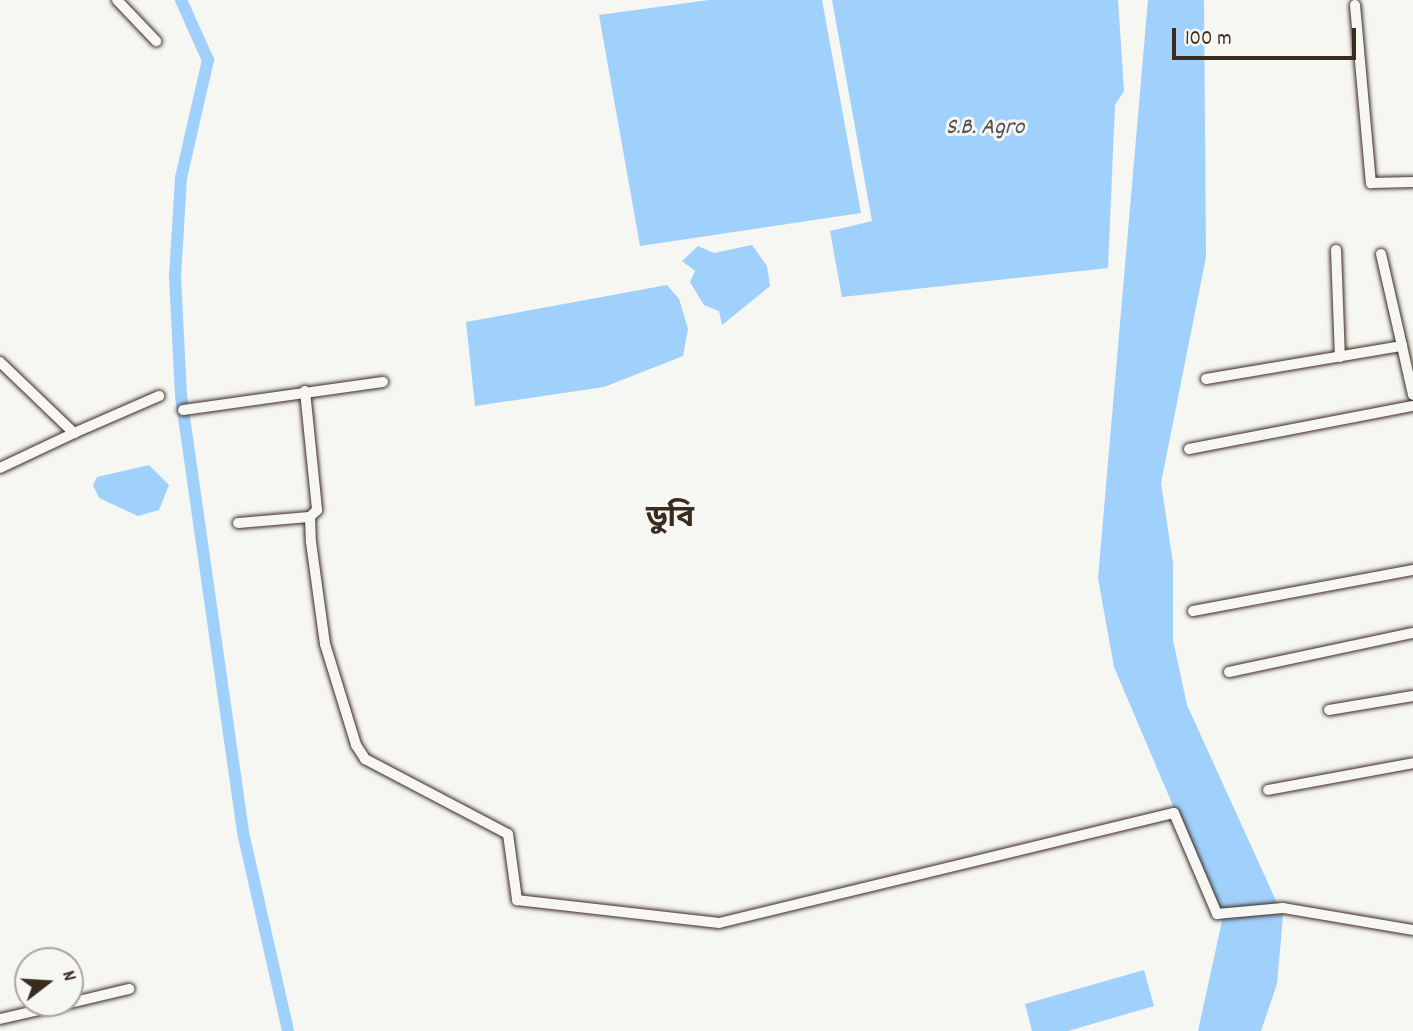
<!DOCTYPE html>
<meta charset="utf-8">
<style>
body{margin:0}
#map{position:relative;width:1413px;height:1031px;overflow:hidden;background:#f6f6f2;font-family:Dekko,"Noto Sans Bengali",sans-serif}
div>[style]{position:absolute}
.water>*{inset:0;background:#a0d0fc}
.canal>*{height:12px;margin:-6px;padding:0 6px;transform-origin:6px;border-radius:6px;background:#a0d0fc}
.roads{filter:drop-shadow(0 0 2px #3b2a1e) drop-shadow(0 0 2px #3b2a1e)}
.minor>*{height:10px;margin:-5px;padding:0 5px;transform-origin:5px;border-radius:5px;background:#f6f6f2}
span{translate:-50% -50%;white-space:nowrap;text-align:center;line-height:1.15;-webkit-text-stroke:6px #f6f6f2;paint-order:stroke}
.water-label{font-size:24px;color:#545456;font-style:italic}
.district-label{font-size:30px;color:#3b2a1e;font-weight:700}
.north{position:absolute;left:14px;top:947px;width:70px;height:70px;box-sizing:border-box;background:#f6f6f2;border:2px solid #aba49d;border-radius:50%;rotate:73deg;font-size:19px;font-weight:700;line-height:28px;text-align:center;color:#3b2a1e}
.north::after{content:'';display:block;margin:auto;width:24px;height:32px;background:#3b2a1e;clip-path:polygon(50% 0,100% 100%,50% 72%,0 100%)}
.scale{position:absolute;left:1172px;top:28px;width:184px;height:32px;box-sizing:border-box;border:4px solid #3b2a1e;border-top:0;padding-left:9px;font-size:21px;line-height:24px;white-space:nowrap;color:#3b2a1e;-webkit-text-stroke:5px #f6f6f2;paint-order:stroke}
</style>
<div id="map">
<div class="water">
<i style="clip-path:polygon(709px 0,822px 0,861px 213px,640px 246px,599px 15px)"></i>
<i style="clip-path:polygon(832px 0,1118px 0,1124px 91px,1115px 105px,1108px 268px,842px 297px,830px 231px,872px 221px)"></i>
<i style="clip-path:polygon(1148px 0,1204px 0,1206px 257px,1161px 483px,1173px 563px,1173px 640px,1187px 705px,1283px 916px,1277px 984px,1261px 1031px,1198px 1031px,1222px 921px,1114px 667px,1098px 578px)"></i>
<i style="clip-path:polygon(752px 245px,767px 266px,770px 286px,722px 325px,719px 311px,704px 305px,690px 282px,695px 271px,682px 261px,698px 246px,714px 253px)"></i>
<i style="clip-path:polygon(667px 285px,679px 299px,688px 329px,683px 356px,604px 387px,475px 406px,466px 322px)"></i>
<i style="clip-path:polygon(149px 465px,169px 485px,159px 510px,138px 516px,99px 498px,93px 485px,97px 477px)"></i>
<i style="clip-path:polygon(1144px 970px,1154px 1006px,1068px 1031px,1032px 1031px,1025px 1004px)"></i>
</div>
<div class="canal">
<i style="left:181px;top:0;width:66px;rotate:65.8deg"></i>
<i style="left:208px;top:60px;width:121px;rotate:102.9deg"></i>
<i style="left:181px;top:178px;width:99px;rotate:93.5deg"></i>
<i style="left:175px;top:277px;width:119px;rotate:87.1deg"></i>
<i style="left:181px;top:396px;width:445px;rotate:81.9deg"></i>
<i style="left:244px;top:837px;width:199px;rotate:77.2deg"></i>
</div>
<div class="roads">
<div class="minor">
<i style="left:117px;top:0;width:57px;rotate:46.4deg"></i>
<i style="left:1355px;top:5px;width:179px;rotate:84.9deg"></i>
<i style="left:1371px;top:183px;width:42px;rotate:-1.4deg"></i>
<i style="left:1336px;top:250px;width:107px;rotate:87.9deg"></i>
<i style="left:1381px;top:254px;width:94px;rotate:77.1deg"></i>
<i style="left:0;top:362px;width:103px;rotate:43.8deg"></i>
<i style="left:74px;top:433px;width:93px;rotate:-23.5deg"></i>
<i style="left:1206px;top:379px;width:199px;rotate:-9.6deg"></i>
<i style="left:1402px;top:346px;width:50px;rotate:77.3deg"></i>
<i style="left:305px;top:391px;width:120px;rotate:84.2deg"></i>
<i style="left:317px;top:510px;width:10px;rotate:135deg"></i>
<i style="left:310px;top:517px;width:25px;rotate:88deg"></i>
<i style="left:311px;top:542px;width:103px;rotate:82.2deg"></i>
<i style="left:325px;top:644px;width:106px;rotate:72.9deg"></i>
<i style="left:356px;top:745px;width:17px;rotate:57deg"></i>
<i style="left:365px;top:759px;width:161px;rotate:27.7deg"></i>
<i style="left:508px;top:834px;width:67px;rotate:82.2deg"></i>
<i style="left:517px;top:900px;width:203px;rotate:6.5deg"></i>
<i style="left:719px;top:923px;width:468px;rotate:-13.6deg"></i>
<i style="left:1174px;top:813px;width:110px;rotate:66.9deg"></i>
<i style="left:1217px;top:914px;width:66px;rotate:-5.2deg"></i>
<i style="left:1283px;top:908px;width:132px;rotate:9.6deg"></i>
<i style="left:183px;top:410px;width:202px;rotate:-8deg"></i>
<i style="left:1189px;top:449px;width:228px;rotate:-10.9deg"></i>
<i style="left:0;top:468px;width:82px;rotate:-25.3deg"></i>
<i style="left:238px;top:523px;width:72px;rotate:-4.8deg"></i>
<i style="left:1193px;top:611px;width:224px;rotate:-10.6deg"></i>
<i style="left:1229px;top:672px;width:188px;rotate:-12deg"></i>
<i style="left:1329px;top:710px;width:85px;rotate:-9.5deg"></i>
<i style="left:1268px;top:790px;width:147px;rotate:-10.5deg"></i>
<i style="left:70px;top:1003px;width:61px;rotate:-13.3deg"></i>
<i style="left:0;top:1019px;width:72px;rotate:-12.9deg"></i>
</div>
</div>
<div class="water-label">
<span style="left:985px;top:129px">S.B. Agro</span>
</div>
<div class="district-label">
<span style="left:670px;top:521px">ডুবি</span>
</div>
<div class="north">N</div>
<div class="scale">100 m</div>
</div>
